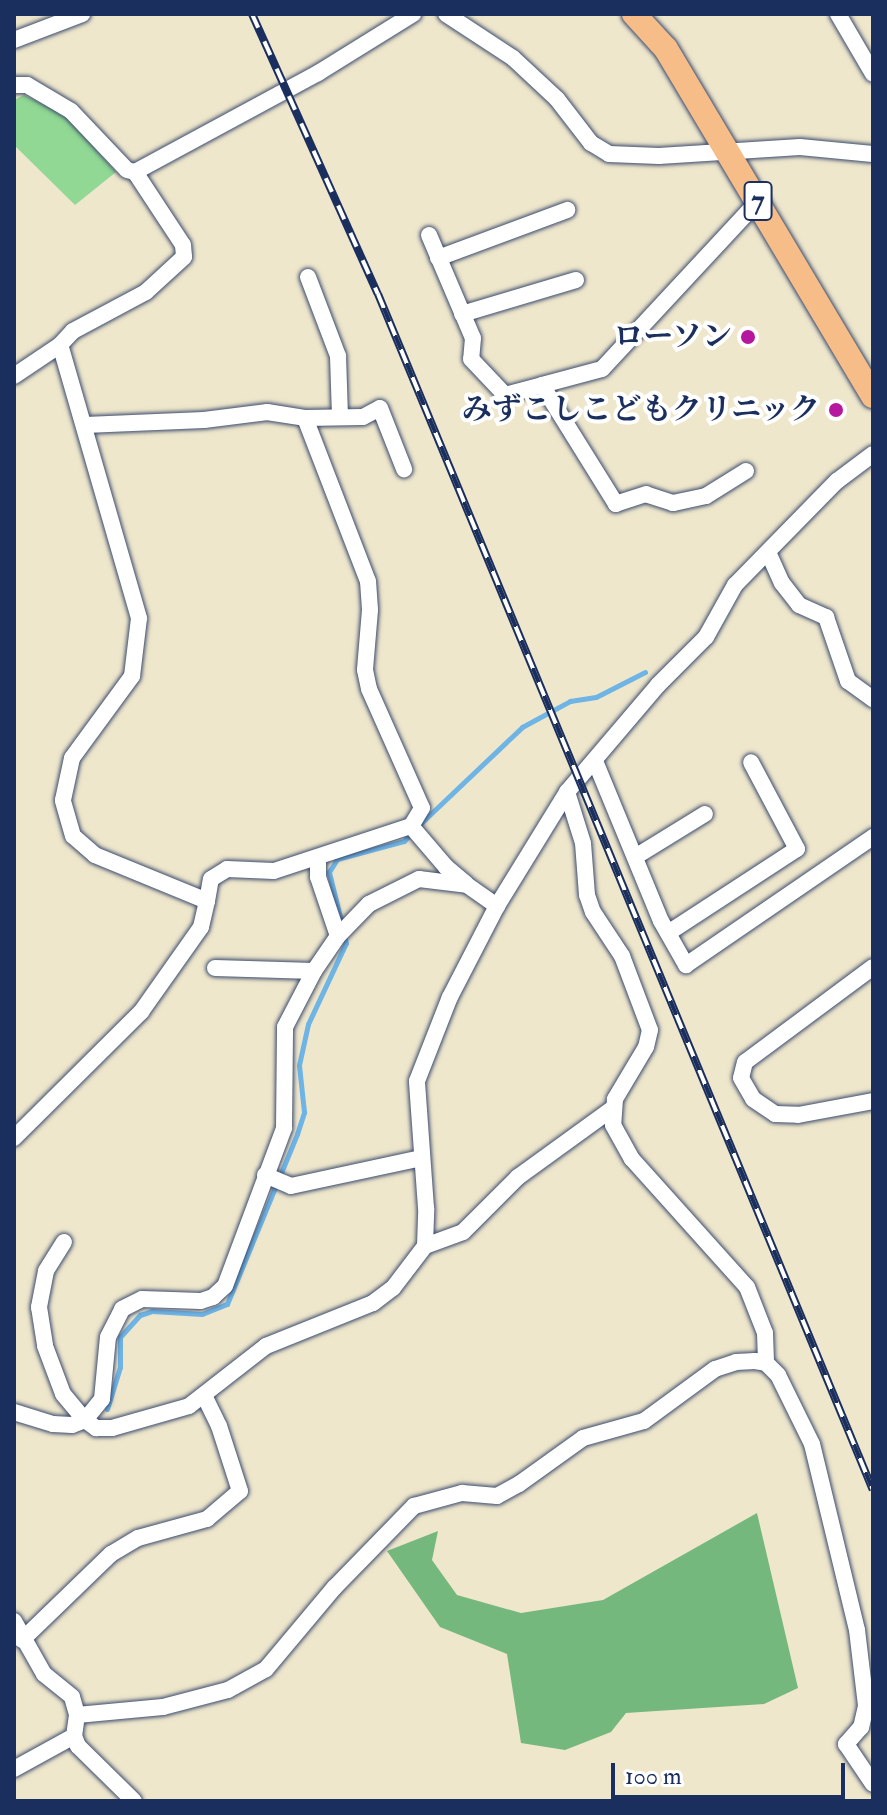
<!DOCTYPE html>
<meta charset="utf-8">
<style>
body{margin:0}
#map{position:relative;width:887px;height:1815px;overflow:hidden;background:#efe7cc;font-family:"IM FELL Double Pica","Noto Serif JP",serif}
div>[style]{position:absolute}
.green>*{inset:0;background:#90d893}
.forest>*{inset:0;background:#74b87d}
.stream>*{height:5px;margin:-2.5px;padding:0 2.5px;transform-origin:2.5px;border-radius:2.5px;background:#6eb4e5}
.roads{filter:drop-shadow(0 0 2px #3b4b6e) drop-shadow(0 0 2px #3b4b6e)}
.street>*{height:16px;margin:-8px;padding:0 8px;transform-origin:8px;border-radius:8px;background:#fff}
.primary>*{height:24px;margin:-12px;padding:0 12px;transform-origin:12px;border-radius:12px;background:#f7bd88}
.rail>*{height:8px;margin-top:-4px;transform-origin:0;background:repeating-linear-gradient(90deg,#fff 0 15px,#1b2f5e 0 30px);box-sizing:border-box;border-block:2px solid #1b2f5e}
.dots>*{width:22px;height:22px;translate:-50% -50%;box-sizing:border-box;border:4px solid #fff;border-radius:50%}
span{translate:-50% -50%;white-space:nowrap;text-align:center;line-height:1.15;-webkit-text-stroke:8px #fff;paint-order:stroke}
.shield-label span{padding:2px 6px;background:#fff;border:2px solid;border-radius:6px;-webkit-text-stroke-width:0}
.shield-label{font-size:28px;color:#1b2f5e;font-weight:700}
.poi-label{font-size:30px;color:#1b2f5e;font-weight:700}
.right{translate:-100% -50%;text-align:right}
.frame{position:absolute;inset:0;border:16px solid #1b2f5e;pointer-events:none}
.scale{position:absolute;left:611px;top:1763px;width:234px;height:36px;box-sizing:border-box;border:4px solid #1b2f5e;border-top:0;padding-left:10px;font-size:24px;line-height:28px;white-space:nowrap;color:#1b2f5e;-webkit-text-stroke:6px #fff;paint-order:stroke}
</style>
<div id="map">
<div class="green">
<i style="clip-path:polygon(24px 95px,65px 115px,116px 172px,75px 205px,14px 145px,14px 100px)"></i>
</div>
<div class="forest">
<i style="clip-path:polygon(757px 1513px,798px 1688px,764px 1704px,626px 1713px,611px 1732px,565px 1750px,521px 1743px,507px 1654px,440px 1627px,387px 1551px,438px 1531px,432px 1560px,457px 1595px,521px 1613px,603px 1600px)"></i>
</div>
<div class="stream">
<i style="left:421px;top:823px;width:139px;rotate:-43.5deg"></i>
<i style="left:522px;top:727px;width:55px;rotate:-28.4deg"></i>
<i style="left:570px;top:701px;width:26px;rotate:-9deg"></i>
<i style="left:596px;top:697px;width:55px;rotate:-27deg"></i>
<i style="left:342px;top:925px;width:55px;rotate:-103.8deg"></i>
<i style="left:329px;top:872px;width:15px;rotate:-58deg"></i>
<i style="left:337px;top:859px;width:69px;rotate:-15deg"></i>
<i style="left:404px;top:841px;width:11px;rotate:-49deg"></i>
<i style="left:107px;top:1409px;width:44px;rotate:-72.8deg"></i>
<i style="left:120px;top:1367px;width:30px;rotate:-90deg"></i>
<i style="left:120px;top:1337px;width:30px;rotate:-48deg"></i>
<i style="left:140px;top:1315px;width:13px;rotate:-18deg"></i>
<i style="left:152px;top:1311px;width:50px;rotate:3.4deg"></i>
<i style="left:202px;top:1314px;width:27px;rotate:-22deg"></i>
<i style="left:227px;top:1304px;width:184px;rotate:-67.6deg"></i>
<i style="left:297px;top:1134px;width:23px;rotate:-72deg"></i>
<i style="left:304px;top:1112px;width:47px;rotate:-96.1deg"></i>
<i style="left:299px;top:1065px;width:42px;rotate:-77.6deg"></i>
<i style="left:308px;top:1024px;width:89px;rotate:-64.9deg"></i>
<i style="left:346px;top:943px;width:8px;rotate:-104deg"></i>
</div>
<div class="roads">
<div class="street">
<i style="left:446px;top:14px;width:80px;rotate:33.3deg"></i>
<i style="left:513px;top:58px;width:60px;rotate:43deg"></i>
<i style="left:557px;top:99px;width:56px;rotate:52.3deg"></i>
<i style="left:591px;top:143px;width:21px;rotate:31deg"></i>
<i style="left:609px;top:154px;width:50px;rotate:2.3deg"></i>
<i style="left:659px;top:156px;width:141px;rotate:-3.7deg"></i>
<i style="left:800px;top:147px;width:73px;rotate:5.5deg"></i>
<i style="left:838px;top:14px;width:69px;rotate:59.7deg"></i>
<i style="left:14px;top:40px;width:73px;rotate:-20.9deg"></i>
<i style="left:14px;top:85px;width:13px"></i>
<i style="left:27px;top:85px;width:51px;rotate:30.6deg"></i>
<i style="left:71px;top:111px;width:81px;rotate:46.5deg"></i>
<i style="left:127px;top:170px;width:8px;rotate:14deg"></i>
<i style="left:135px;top:172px;width:87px;rotate:56.7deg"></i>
<i style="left:183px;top:245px;width:12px;rotate:85deg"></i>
<i style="left:184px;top:257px;width:52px;rotate:137.4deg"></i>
<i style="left:146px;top:292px;width:83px;rotate:151.9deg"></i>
<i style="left:73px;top:331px;width:19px;rotate:133deg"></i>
<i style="left:60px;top:345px;width:55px;rotate:146deg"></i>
<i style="left:135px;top:172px;width:208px;rotate:-28.4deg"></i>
<i style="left:318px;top:73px;width:112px;rotate:-31.8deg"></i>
<i style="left:429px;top:235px;width:112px;rotate:66.9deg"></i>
<i style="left:473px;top:338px;width:21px;rotate:95deg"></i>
<i style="left:471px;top:359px;width:50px;rotate:46.6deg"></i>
<i style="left:505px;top:395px;width:38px;rotate:-15deg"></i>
<i style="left:438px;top:258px;width:138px;rotate:-20.4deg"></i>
<i style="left:308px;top:277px;width:85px;rotate:69.2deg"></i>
<i style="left:338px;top:356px;width:61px;rotate:88.1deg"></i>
<i style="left:462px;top:314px;width:119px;rotate:-16.6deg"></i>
<i style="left:305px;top:418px;width:58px;rotate:-1deg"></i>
<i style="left:363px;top:417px;width:19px;rotate:-28deg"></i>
<i style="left:380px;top:408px;width:66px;rotate:68.5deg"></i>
<i style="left:85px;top:425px;width:119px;rotate:-2.4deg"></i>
<i style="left:204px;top:420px;width:64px;rotate:-7.2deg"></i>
<i style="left:267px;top:412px;width:38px;rotate:9deg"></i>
<i style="left:305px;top:418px;width:175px;rotate:68.9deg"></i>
<i style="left:368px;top:581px;width:29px;rotate:86deg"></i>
<i style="left:370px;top:610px;width:60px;rotate:94.8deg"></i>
<i style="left:365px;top:670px;width:19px;rotate:78deg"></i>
<i style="left:369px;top:689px;width:130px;rotate:66deg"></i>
<i style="left:422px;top:808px;width:21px;rotate:121deg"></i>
<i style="left:746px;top:471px;width:47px;rotate:148deg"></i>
<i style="left:706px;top:496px;width:34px;rotate:168deg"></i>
<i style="left:673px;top:503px;width:28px;rotate:-162deg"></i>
<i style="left:646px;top:494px;width:32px;rotate:162deg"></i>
<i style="left:616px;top:504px;width:140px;rotate:-121.9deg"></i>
<i style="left:542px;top:385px;width:62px;rotate:-14.9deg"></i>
<i style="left:602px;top:369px;width:229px;rotate:-47.1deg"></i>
<i style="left:768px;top:552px;width:34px;rotate:66deg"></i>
<i style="left:782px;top:583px;width:28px;rotate:52deg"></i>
<i style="left:799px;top:605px;width:30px;rotate:24deg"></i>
<i style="left:826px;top:617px;width:68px;rotate:71deg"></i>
<i style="left:848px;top:681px;width:31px;rotate:36deg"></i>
<i style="left:595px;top:761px;width:173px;rotate:67.6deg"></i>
<i style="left:661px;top:921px;width:51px;rotate:60.4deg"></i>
<i style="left:686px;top:965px;width:227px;rotate:-34.4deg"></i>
<i style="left:567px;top:792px;width:53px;rotate:72.6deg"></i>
<i style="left:583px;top:843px;width:52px;rotate:85.6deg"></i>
<i style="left:587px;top:895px;width:18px;rotate:71deg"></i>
<i style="left:593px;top:912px;width:53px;rotate:56.6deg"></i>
<i style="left:622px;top:956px;width:79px;rotate:69.3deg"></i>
<i style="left:650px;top:1030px;width:17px;rotate:103deg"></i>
<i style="left:646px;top:1047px;width:61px;rotate:120.8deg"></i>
<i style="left:615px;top:1099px;width:26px;rotate:94deg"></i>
<i style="left:613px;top:1125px;width:39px;rotate:61deg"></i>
<i style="left:632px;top:1159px;width:172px;rotate:48.1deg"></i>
<i style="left:747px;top:1287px;width:49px;rotate:68.6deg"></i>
<i style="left:765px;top:1333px;width:30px;rotate:88deg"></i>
<i style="left:635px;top:857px;width:82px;rotate:-31.6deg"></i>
<i style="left:318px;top:858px;width:19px;rotate:90deg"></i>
<i style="left:318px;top:877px;width:62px;rotate:71.3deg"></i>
<i style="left:207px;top:901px;width:22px;rotate:-80deg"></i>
<i style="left:211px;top:879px;width:19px;rotate:-32deg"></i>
<i style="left:227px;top:869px;width:47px;rotate:2.4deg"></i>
<i style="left:274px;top:871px;width:144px;rotate:-18.2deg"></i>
<i style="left:411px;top:826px;width:54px;rotate:49.5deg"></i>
<i style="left:446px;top:867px;width:26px;rotate:40deg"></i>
<i style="left:668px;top:933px;width:154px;rotate:-33.1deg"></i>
<i style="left:797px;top:849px;width:98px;rotate:-117.9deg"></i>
<i style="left:873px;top:967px;width:159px;rotate:143.4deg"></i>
<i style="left:745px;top:1062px;width:16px;rotate:104deg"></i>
<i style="left:741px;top:1078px;width:24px;rotate:60deg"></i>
<i style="left:753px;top:1099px;width:27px;rotate:34deg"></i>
<i style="left:775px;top:1114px;width:23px;rotate:2deg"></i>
<i style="left:798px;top:1115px;width:76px;rotate:-10.6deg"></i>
<i style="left:215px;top:968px;width:99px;rotate:1.7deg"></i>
<i style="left:14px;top:1138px;width:179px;rotate:-44.8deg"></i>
<i style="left:141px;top:1012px;width:104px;rotate:-54.8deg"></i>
<i style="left:201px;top:927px;width:27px;rotate:-77deg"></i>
<i style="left:207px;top:901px;width:121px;rotate:-157.7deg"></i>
<i style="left:95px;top:855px;width:29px;rotate:-139deg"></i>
<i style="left:73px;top:836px;width:37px;rotate:-106deg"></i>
<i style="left:63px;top:800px;width:43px;rotate:-77.9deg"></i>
<i style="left:72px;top:758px;width:102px;rotate:-53.8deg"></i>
<i style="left:132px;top:676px;width:58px;rotate:-83.1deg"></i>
<i style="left:139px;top:618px;width:284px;rotate:-106.1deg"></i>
<i style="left:265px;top:1175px;width:28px;rotate:23deg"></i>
<i style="left:291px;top:1186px;width:134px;rotate:-12.1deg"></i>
<i style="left:64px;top:1242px;width:34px;rotate:122deg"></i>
<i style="left:46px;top:1271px;width:37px;rotate:101deg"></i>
<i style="left:39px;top:1307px;width:39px;rotate:81deg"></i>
<i style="left:45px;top:1346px;width:51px;rotate:69.4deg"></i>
<i style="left:63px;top:1394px;width:34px;rotate:50deg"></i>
<i style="left:85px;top:1420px;width:27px;rotate:-51deg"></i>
<i style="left:102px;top:1399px;width:62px;rotate:-84.5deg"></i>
<i style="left:108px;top:1337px;width:31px;rotate:-63deg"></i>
<i style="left:122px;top:1309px;width:22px;rotate:-27deg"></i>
<i style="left:142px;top:1299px;width:59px;rotate:1.9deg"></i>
<i style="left:201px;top:1301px;width:13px;rotate:-18deg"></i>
<i style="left:213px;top:1297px;width:16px;rotate:-43deg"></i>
<i style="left:225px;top:1286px;width:169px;rotate:-69.5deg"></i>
<i style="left:284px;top:1128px;width:101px;rotate:-89.4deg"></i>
<i style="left:285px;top:1027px;width:63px;rotate:-62.6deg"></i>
<i style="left:314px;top:971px;width:42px;rotate:-55.6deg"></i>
<i style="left:338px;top:936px;width:45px;rotate:-45.9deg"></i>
<i style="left:369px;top:904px;width:56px;rotate:-26.6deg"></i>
<i style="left:419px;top:879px;width:48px;rotate:7.1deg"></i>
<i style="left:467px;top:885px;width:37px;rotate:35deg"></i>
<i style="left:425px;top:1246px;width:40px;rotate:-20.2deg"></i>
<i style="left:463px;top:1232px;width:78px;rotate:-45deg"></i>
<i style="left:518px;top:1177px;width:116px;rotate:-35.9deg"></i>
<i style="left:14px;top:1412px;width:41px;rotate:17.1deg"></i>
<i style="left:53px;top:1424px;width:19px;rotate:3deg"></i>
<i style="left:72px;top:1425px;width:14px;rotate:-21deg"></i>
<i style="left:85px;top:1420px;width:14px;rotate:36deg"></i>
<i style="left:96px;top:1428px;width:16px"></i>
<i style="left:112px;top:1428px;width:80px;rotate:-15.9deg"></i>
<i style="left:189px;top:1406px;width:98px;rotate:-37.9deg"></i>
<i style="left:266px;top:1346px;width:115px;rotate:-21.9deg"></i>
<i style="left:373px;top:1303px;width:25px;rotate:-37deg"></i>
<i style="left:393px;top:1288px;width:53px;rotate:-52.7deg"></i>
<i style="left:425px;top:1246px;width:38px;rotate:-88deg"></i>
<i style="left:426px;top:1208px;width:127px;rotate:-94.1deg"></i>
<i style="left:417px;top:1081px;width:90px;rotate:-68.6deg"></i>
<i style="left:450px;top:997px;width:102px;rotate:-62.7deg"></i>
<i style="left:497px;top:906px;width:134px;rotate:-58.4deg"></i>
<i style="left:567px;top:792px;width:140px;rotate:-49.6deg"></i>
<i style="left:658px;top:685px;width:68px;rotate:-45deg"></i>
<i style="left:706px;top:637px;width:60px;rotate:-60.9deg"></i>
<i style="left:735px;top:585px;width:146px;rotate:-45.6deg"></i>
<i style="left:837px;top:481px;width:45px;rotate:-36.9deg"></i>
<i style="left:14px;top:1621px;width:61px;rotate:60.5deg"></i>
<i style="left:44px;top:1674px;width:36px;rotate:39deg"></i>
<i style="left:72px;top:1697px;width:19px;rotate:74deg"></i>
<i style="left:77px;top:1715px;width:21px;rotate:98deg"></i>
<i style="left:74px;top:1736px;width:11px;rotate:68deg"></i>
<i style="left:78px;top:1746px;width:78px;rotate:44.5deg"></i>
<i style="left:22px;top:1640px;width:124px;rotate:-44deg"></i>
<i style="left:111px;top:1554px;width:31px;rotate:-31deg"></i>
<i style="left:138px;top:1538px;width:72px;rotate:-15.4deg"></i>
<i style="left:207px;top:1519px;width:43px;rotate:-40.3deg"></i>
<i style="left:240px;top:1491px;width:68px;rotate:-107.9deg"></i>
<i style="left:219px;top:1426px;width:34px;rotate:-116deg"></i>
<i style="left:77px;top:1715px;width:86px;rotate:-5.3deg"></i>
<i style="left:163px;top:1707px;width:67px;rotate:-14.7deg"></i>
<i style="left:228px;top:1690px;width:43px;rotate:-28.9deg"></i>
<i style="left:266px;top:1669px;width:106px;rotate:-50deg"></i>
<i style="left:334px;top:1588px;width:115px;rotate:-45.7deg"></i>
<i style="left:414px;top:1506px;width:50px;rotate:-15.2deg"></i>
<i style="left:462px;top:1493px;width:35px;rotate:5deg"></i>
<i style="left:497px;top:1496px;width:25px;rotate:-29deg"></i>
<i style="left:519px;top:1484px;width:79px;rotate:-35.7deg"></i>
<i style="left:583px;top:1438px;width:63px;rotate:-15.6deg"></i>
<i style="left:644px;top:1421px;width:88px;rotate:-36.2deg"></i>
<i style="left:715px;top:1369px;width:22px;rotate:-18deg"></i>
<i style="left:736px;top:1362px;width:19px;rotate:-3deg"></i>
<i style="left:755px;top:1361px;width:11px;rotate:10deg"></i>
<i style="left:766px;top:1363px;width:17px;rotate:45deg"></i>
<i style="left:778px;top:1375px;width:77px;rotate:63.8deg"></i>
<i style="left:812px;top:1444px;width:191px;rotate:76.4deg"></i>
<i style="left:857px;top:1630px;width:77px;rotate:83.2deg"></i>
<i style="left:866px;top:1706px;width:22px;rotate:103deg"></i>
<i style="left:861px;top:1727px;width:23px;rotate:131deg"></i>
<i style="left:846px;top:1744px;width:48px;rotate:56deg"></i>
<i style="left:14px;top:1769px;width:68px;rotate:-28.8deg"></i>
</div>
<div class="primary">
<i style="left:634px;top:14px;width:47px;rotate:47.6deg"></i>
<i style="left:666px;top:49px;width:404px;rotate:59.2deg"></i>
</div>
</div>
<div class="rail">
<i style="left:252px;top:14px;width:307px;rotate:65.8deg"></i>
<i style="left:378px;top:294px;width:1294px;rotate:67.52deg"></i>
</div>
<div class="dots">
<i style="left:748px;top:337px;background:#b5179e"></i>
<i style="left:836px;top:410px;background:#b5179e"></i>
</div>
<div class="shield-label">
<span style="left:758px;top:201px">7</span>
</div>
<div class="poi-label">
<span class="right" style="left:732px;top:337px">ローソン</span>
<span class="right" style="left:820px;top:410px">みずこしこどもクリニック</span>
</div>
<div class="frame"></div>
<div class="scale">100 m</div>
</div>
